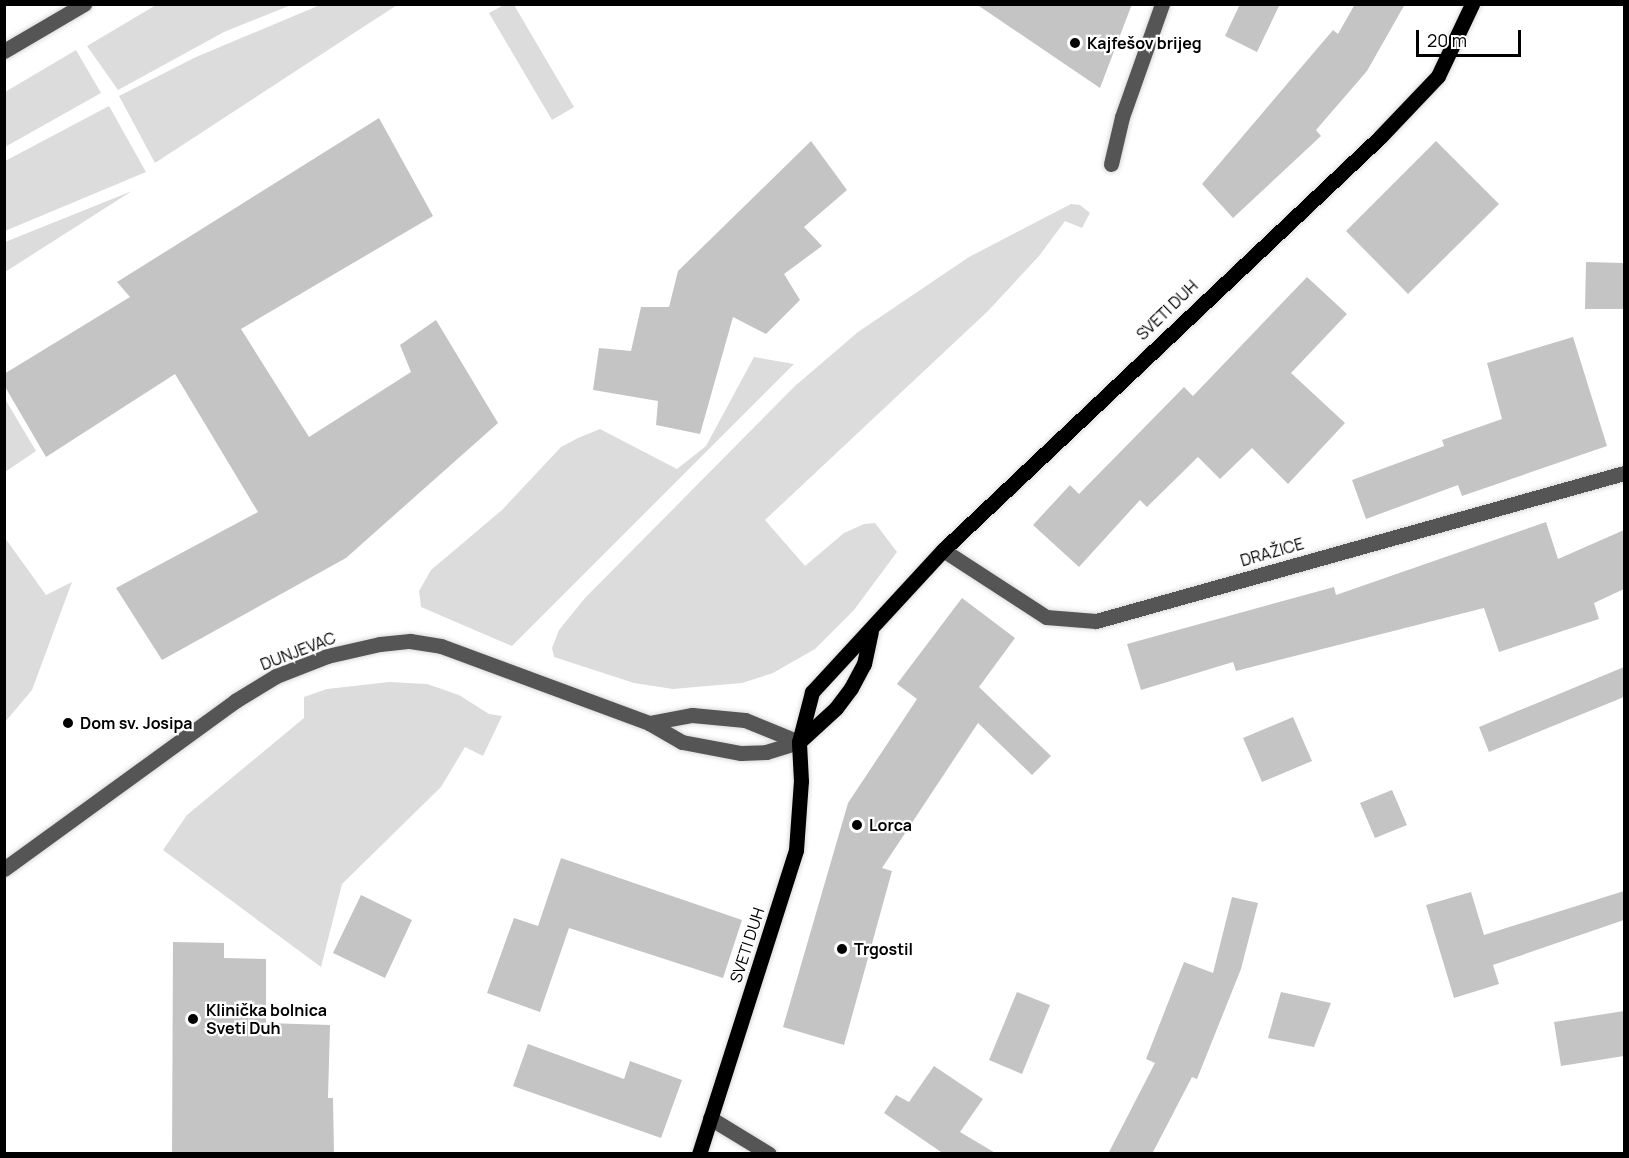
<!DOCTYPE html>
<meta charset="utf-8">
<style>
body{margin:0}
#map{position:relative;width:1629px;height:1158px;overflow:hidden;background:#fff;font-family:Manrope,sans-serif}
div>[style]{position:absolute}
.green>*{inset:0;background:#dcdcdc}
.building>*{inset:0;background:#c4c4c4}
.roads{filter:drop-shadow(0 0 2px #dbdbdb) drop-shadow(0 0 2px #dbdbdb)}
.minor>*{height:15px;margin:-7.5px;padding:0 7.5px;transform-origin:7.5px;border-radius:7.5px;background:#555}
.major>*{height:15px;margin:-7.5px;padding:0 7.5px;transform-origin:7.5px;border-radius:7.5px;background:#000}
.dots>*{width:16px;height:16px;translate:-50% -50%;box-sizing:border-box;border:3px solid #fff;border-radius:50%}
span{translate:-50% -50%;white-space:nowrap;text-align:center;line-height:1.15;-webkit-text-stroke:4.5px #fff;paint-order:stroke}
.poi-label{font-size:16px;color:#000;font-weight:700}
.left{translate:0 -50%;text-align:left}
.street-label{font-size:16px;color:#000}
.frame{position:absolute;inset:0;border:6px solid #000;pointer-events:none}
.scale{position:absolute;left:1416px;top:30px;width:105px;height:27px;box-sizing:border-box;border:3px solid #000;border-top:0;padding-left:8px;font-size:18px;line-height:21px;white-space:nowrap;color:#000;-webkit-text-stroke:4px #fff;paint-order:stroke}
</style>
<div id="map">
<div class="green">
<i style="clip-path:polygon(156px 5px,156px 4px,291px 5px,224px 32px,118px 90px,87px 46px)"></i>
<i style="clip-path:polygon(320px 5px,397px 5px,155px 163px,119px 96px,196px 57px)"></i>
<i style="clip-path:polygon(504px 5px,514px 5px,574px 107px,552px 120px,489px 13px)"></i>
<i style="clip-path:polygon(76px 50px,101px 93px,5px 147px,5px 92px)"></i>
<i style="clip-path:polygon(109px 106px,146px 172px,5px 231px,5px 161px)"></i>
<i style="clip-path:polygon(132px 191px,5px 272px,5px 242px)"></i>
<i style="clip-path:polygon(1071px 204px,1080px 205px,1090px 213px,1082px 228px,1065px 221px,1039px 256px,988px 311px,765px 520px,805px 566px,844px 533px,864px 524px,875px 523px,897px 552px,854px 610px,815px 649px,773px 673px,742px 683px,673px 689px,634px 683px,554px 657px,552px 648px,559px 630px,585px 598px,795px 386px,858px 332px,969px 257px)"></i>
<i style="clip-path:polygon(754px 357px,794px 364px,512px 646px,421px 607px,419px 591px,431px 570px,502px 510px,561px 447px,578px 438px,600px 429px,677px 469px,706px 446px)"></i>
<i style="clip-path:polygon(5px 399px,36px 451px,5px 472px,4px 472px)"></i>
<i style="clip-path:polygon(5px 538px,46px 595px,72px 582px,32px 690px,5px 722px)"></i>
<i style="clip-path:polygon(389px 682px,427px 684px,459px 695px,489px 714px,502px 716px,483px 756px,465px 747px,441px 787px,342px 884px,321px 967px,163px 850px,187px 815px,304px 718px,304px 697px,327px 689px)"></i>
</div>
<div class="building">
<i style="clip-path:polygon(976px 4px,1132px 4px,1100px 88px)"></i>
<i style="clip-path:polygon(1240px 4px,1280px 4px,1257px 52px,1225px 36px)"></i>
<i style="clip-path:polygon(1355px 4px,1405px 4px,1367px 71px,1316px 130px,1321px 136px,1233px 218px,1202px 184px,1333px 30px,1338px 34px)"></i>
<i style="clip-path:polygon(379px 118px,433px 216px,241px 329px,309px 437px,411px 372px,400px 345px,436px 320px,498px 423px,346px 558px,162px 660px,116px 588px,258px 512px,175px 374px,46px 457px,4px 385px,4px 374px,130px 297px,117px 282px)"></i>
<i style="clip-path:polygon(811px 141px,847px 190px,804px 227px,822px 246px,784px 274px,800px 300px,766px 334px,733px 317px,700px 434px,656px 425px,658px 401px,593px 390px,599px 348px,631px 351px,641px 307px,669px 307px,678px 271px)"></i>
<i style="clip-path:polygon(1436px 141px,1499px 204px,1408px 294px,1346px 231px)"></i>
<i style="clip-path:polygon(1586px 262px,1623px 263px,1623px 309px,1585px 309px)"></i>
<i style="clip-path:polygon(1307px 277px,1347px 314px,1291px 373px,1345px 423px,1288px 484px,1252px 448px,1220px 479px,1198px 457px,1147px 507px,1140px 500px,1079px 567px,1033px 525px,1070px 485px,1079px 494px,1184px 387px,1193px 396px)"></i>
<i style="clip-path:polygon(1573px 337px,1607px 446px,1462px 496px,1458px 485px,1366px 519px,1352px 480px,1444px 446px,1442px 440px,1502px 419px,1487px 363px)"></i>
<i style="clip-path:polygon(1546px 522px,1558px 559px,1624px 530px,1624px 589px,1594px 603px,1599px 619px,1499px 652px,1484px 608px,1236px 671px,1233px 662px,1141px 690px,1127px 644px,1334px 587px,1336px 595px)"></i>
<i style="clip-path:polygon(962px 598px,1015px 638px,979px 687px,1051px 756px,1032px 775px,978px 723px,882px 868px,892px 871px,844px 1045px,783px 1027px,848px 803px,917px 699px,897px 684px)"></i>
<i style="clip-path:polygon(1624px 667px,1624px 697px,1489px 752px,1479px 727px)"></i>
<i style="clip-path:polygon(1293px 717px,1312px 761px,1262px 782px,1243px 738px)"></i>
<i style="clip-path:polygon(1392px 790px,1407px 825px,1375px 838px,1360px 803px)"></i>
<i style="clip-path:polygon(561px 858px,742px 920px,723px 978px,569px 928px,540px 1012px,487px 993px,514px 918px,538px 926px)"></i>
<i style="clip-path:polygon(1624px 891px,1624px 920px,1493px 965px,1499px 984px,1454px 998px,1426px 905px,1471px 892px,1484px 935px)"></i>
<i style="clip-path:polygon(361px 895px,412px 920px,385px 978px,333px 953px)"></i>
<i style="clip-path:polygon(1232px 897px,1258px 903px,1241px 969px,1197px 1079px,1192px 1077px,1152px 1154px,1108px 1154px,1155px 1063px,1146px 1059px,1184px 962px,1213px 973px)"></i>
<i style="clip-path:polygon(173px 942px,224px 943px,224px 958px,266px 959px,266px 1023px,330px 1025px,328px 1098px,333px 1098px,334px 1154px,172px 1154px)"></i>
<i style="clip-path:polygon(1017px 992px,1050px 1005px,1022px 1074px,989px 1060px)"></i>
<i style="clip-path:polygon(1281px 992px,1331px 1003px,1314px 1047px,1268px 1038px)"></i>
<i style="clip-path:polygon(1624px 1011px,1624px 1056px,1561px 1066px,1554px 1022px)"></i>
<i style="clip-path:polygon(528px 1044px,624px 1079px,630px 1061px,682px 1080px,661px 1138px,513px 1086px)"></i>
<i style="clip-path:polygon(934px 1066px,983px 1099px,960px 1132px,997px 1154px,944px 1154px,884px 1113px,896px 1095px,909px 1102px)"></i>
</div>
<div class="roads">
<div class="minor">
<i style="left:4px;top:51px;width:93px;rotate:-30.4deg"></i>
<i style="left:1111px;top:164px;width:48px;rotate:-76.8deg"></i>
<i style="left:1122px;top:117px;width:120px;rotate:-70.5deg"></i>
<i style="left:943px;top:550px;width:123px;rotate:33deg"></i>
<i style="left:1046px;top:617px;width:50px;rotate:4.6deg"></i>
<i style="left:1096px;top:621px;width:548px;rotate:-15.66deg"></i>
<i style="left:649px;top:723px;width:44px;rotate:-10.5deg"></i>
<i style="left:692px;top:715px;width:53px;rotate:5.4deg"></i>
<i style="left:745px;top:720px;width:58px;rotate:22.2deg"></i>
<i style="left:4px;top:869px;width:286px;rotate:-36deg"></i>
<i style="left:235px;top:701px;width:48px;rotate:-31.4deg"></i>
<i style="left:276px;top:676px;width:55px;rotate:-21.4deg"></i>
<i style="left:327px;top:656px;width:54px;rotate:-12.8deg"></i>
<i style="left:380px;top:644px;width:30px;rotate:-6deg"></i>
<i style="left:410px;top:641px;width:31px;rotate:9deg"></i>
<i style="left:441px;top:646px;width:222px;rotate:20.3deg"></i>
<i style="left:649px;top:723px;width:38px;rotate:30deg"></i>
<i style="left:682px;top:742px;width:60px;rotate:10.6deg"></i>
<i style="left:741px;top:753px;width:25px;rotate:-2deg"></i>
<i style="left:766px;top:752px;width:34px;rotate:-17deg"></i>
<i style="left:710px;top:1118px;width:69px;rotate:31.4deg"></i>
</div>
<div class="major">
<i style="left:799px;top:742px;width:50px;rotate:-42.6deg"></i>
<i style="left:836px;top:708px;width:25px;rotate:-53deg"></i>
<i style="left:851px;top:688px;width:27px;rotate:-62deg"></i>
<i style="left:864px;top:664px;width:33px;rotate:-78deg"></i>
<i style="left:699px;top:1154px;width:319px;rotate:-72.3deg"></i>
<i style="left:796px;top:850px;width:69px;rotate:-85.9deg"></i>
<i style="left:801px;top:781px;width:39px;rotate:-93deg"></i>
<i style="left:799px;top:742px;width:52px;rotate:-75.4deg"></i>
<i style="left:812px;top:692px;width:193px;rotate:-47.3deg"></i>
<i style="left:943px;top:550px;width:601px;rotate:-43.38deg"></i>
<i style="left:1380px;top:137px;width:84px;rotate:-46.4deg"></i>
<i style="left:1438px;top:76px;width:80px;rotate:-64.7deg"></i>
</div>
</div>
<div class="dots">
<i style="left:1075px;top:43px;background:#000"></i>
<i style="left:68px;top:723px;background:#000"></i>
<i style="left:857px;top:825px;background:#000"></i>
<i style="left:842px;top:949px;background:#000"></i>
<i style="left:193px;top:1019px;background:#000"></i>
</div>
<div class="poi-label">
<span class="left" style="left:1087px;top:43px">Kajfešov brijeg</span>
<span class="left" style="left:80px;top:723px">Dom sv. Josipa</span>
<span class="left" style="left:869px;top:825px">Lorca</span>
<span class="left" style="left:854px;top:949px">Trgostil</span>
<span class="left" style="left:206px;top:1019px">Klinička bolnica<br>Sveti Duh</span>
</div>
<div class="street-label">
<span style="left:1167px;top:310px;rotate:-44deg">SVETI DUH</span>
<span style="left:1272px;top:552px;rotate:-16deg">DRAŽICE</span>
<span style="left:298px;top:651px;rotate:-21deg">DUNJEVAC</span>
<span style="left:747px;top:945px;rotate:-72deg">SVETI DUH</span>
</div>
<div class="frame"></div>
<div class="scale">20 m</div>
</div>
